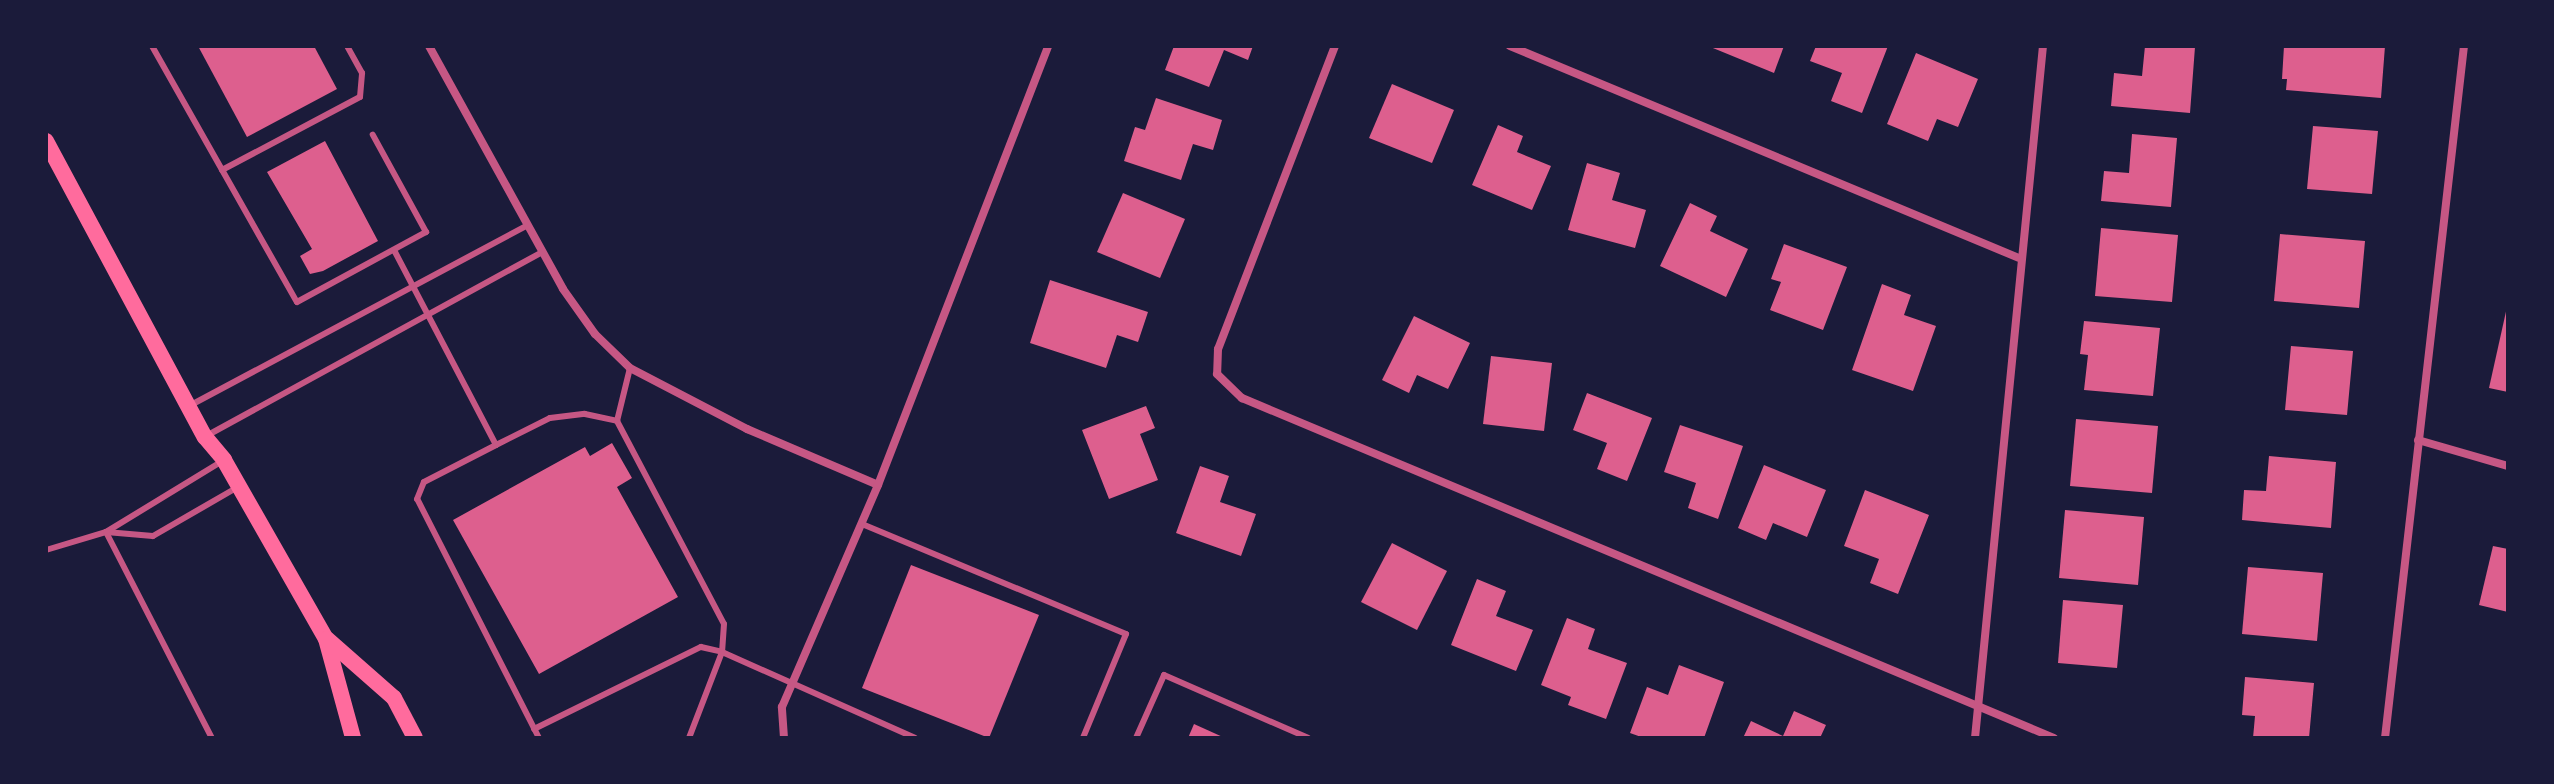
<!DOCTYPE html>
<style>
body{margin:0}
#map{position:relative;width:2554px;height:784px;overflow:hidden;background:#1b1b3a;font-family:"Varela Round",sans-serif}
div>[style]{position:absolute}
.building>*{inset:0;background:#dd5f8e}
.service>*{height:6px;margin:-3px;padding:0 3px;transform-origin:3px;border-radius:3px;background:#c65784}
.minor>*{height:8px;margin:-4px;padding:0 4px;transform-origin:4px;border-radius:4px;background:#c65784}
.secondary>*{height:16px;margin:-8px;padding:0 8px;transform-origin:8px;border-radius:8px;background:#ff6b9d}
span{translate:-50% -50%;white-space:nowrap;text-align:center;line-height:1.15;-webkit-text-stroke:6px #1b1b3a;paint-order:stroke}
.frame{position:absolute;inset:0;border:48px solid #1b1b3a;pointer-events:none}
</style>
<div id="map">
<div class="building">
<i style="clip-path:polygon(198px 46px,314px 46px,337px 89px,247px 137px)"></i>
<i style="clip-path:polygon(1174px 46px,1253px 46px,1248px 60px,1224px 50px,1209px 87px,1165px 70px)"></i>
<i style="clip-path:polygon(1708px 46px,1784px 46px,1774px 73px)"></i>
<i style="clip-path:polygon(1816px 46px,1888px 46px,1862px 113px,1831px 101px,1842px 73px,1810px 61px)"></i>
<i style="clip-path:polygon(2145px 46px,2195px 47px,2190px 113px,2111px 106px,2114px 73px,2142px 76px)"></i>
<i style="clip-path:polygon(2284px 46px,2385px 46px,2381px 98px,2286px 90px,2287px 79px,2282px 79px)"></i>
<i style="clip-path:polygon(1916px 53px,1978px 79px,1958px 127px,1937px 119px,1928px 141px,1887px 124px)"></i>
<i style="clip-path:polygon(1392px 84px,1454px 110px,1432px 163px,1369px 138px)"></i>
<i style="clip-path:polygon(1156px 98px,1222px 120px,1213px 150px,1193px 144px,1181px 180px,1124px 161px,1135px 127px,1145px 130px)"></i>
<i style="clip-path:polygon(1498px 125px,1523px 136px,1517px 152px,1551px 166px,1532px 210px,1472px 185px)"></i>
<i style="clip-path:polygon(2313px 126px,2378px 131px,2372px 194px,2307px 189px)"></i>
<i style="clip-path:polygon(2132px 134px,2177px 138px,2171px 207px,2101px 201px,2104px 171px,2129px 173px)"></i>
<i style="clip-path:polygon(325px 141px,378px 241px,323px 271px,310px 274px,300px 256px,312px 249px,267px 172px)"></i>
<i style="clip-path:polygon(1587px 163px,1620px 173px,1612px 200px,1646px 210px,1635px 248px,1568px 230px)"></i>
<i style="clip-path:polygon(1123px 193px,1185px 219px,1160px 278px,1097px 252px)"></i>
<i style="clip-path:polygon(1690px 203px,1717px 216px,1710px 231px,1748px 249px,1726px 297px,1660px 266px)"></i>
<i style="clip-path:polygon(2101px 228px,2178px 235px,2172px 302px,2095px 296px)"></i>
<i style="clip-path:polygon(2280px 234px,2365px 241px,2359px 308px,2274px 301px)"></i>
<i style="clip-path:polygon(1784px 244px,1847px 267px,1823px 330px,1770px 310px,1781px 282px,1771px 279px)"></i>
<i style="clip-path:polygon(1050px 280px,1148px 312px,1138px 342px,1117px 335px,1106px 368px,1030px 343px)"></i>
<i style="clip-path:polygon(1882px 284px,1911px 295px,1904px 315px,1936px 326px,1913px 391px,1852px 370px)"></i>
<i style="clip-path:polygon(2507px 307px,2508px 308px,2508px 392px,2489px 388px)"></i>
<i style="clip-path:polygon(1414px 316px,1470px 343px,1448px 389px,1417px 375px,1409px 393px,1382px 380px)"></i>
<i style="clip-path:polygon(2084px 321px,2160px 328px,2153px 396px,2084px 390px,2088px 355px,2080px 354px)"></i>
<i style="clip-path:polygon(2291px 346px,2353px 351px,2347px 415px,2285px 410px)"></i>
<i style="clip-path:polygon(1491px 356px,1552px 363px,1544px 431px,1483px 424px)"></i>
<i style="clip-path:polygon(1587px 393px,1652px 418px,1627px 481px,1597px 469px,1607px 443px,1573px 430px)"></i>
<i style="clip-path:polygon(1146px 406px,1155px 428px,1140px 434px,1158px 480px,1109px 499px,1082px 430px)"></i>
<i style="clip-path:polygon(2076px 419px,2158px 426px,2152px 493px,2070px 486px)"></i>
<i style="clip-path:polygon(1680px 425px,1743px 446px,1718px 519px,1688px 508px,1696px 483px,1664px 472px)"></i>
<i style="clip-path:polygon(612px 443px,632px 478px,617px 487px,678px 597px,539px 674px,453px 520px,585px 447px,590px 456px)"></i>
<i style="clip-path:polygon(2269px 456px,2336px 462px,2331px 528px,2242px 520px,2244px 490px,2266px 491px)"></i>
<i style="clip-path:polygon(1764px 465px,1826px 490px,1807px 537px,1773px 523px,1766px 540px,1738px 528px)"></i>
<i style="clip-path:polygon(1200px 466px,1229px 476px,1220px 502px,1256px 514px,1241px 556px,1176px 533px)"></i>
<i style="clip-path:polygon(1865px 490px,1929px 515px,1898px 594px,1870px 583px,1879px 559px,1844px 546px)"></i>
<i style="clip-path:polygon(2065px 510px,2144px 517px,2138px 585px,2059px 578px)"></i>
<i style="clip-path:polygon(1392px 543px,1447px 571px,1417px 630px,1361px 602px)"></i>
<i style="clip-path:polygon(2493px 546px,2508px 549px,2508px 612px,2479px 605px)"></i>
<i style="clip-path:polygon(911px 565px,1039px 615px,989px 738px,862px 688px)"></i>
<i style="clip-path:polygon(2248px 567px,2323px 573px,2317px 641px,2242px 634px)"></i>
<i style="clip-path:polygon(1477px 579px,1506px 591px,1496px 616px,1533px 630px,1516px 671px,1451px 645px)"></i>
<i style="clip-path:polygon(2063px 600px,2123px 605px,2117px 668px,2058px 663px)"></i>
<i style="clip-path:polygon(1567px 618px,1595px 629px,1588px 649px,1627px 663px,1606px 719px,1568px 705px,1571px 697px,1541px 685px)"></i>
<i style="clip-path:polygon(1679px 665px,1724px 682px,1704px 738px,1644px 738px,1630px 733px,1647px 687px,1668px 695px)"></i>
<i style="clip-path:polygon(2245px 677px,2314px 683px,2309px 738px,2253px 738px,2255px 716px,2242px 715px)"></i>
<i style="clip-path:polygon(1794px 711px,1826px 725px,1820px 738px,1743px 738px,1751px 721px,1783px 736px)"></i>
<i style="clip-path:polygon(1194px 724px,1225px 738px,1188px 738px)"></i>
</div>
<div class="service">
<i style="left:152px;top:46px;width:294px;rotate:60.5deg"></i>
<i style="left:297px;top:302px;width:147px;rotate:-28.5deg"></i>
<i style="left:426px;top:232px;width:111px;rotate:-118.7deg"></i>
<i style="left:222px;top:170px;width:156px;rotate:-27.9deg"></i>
<i style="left:360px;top:97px;width:24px;rotate:-85deg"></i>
<i style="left:362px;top:73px;width:31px;rotate:-119deg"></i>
<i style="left:394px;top:250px;width:220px;rotate:62.4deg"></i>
<i style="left:189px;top:406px;width:384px;rotate:-28.1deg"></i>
<i style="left:617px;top:421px;width:55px;rotate:-76.2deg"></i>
<i style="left:208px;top:435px;width:381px;rotate:-28.7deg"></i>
<i style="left:224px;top:460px;width:138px;rotate:148.6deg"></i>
<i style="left:106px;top:532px;width:47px;rotate:4.9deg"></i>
<i style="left:153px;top:536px;width:98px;rotate:-30deg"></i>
<i style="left:862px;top:524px;width:286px;rotate:22.6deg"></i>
<i style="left:1126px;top:634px;width:113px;rotate:112.5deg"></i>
<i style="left:46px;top:550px;width:63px;rotate:-16.7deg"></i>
<i style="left:106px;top:532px;width:232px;rotate:62.8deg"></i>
<i style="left:534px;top:729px;width:186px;rotate:-26.2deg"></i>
<i style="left:701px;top:647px;width:22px;rotate:13deg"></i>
<i style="left:722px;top:652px;width:211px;rotate:24deg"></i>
<i style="left:539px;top:738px;width:268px;rotate:-117deg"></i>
<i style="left:417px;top:499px;width:18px;rotate:-68deg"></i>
<i style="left:424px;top:482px;width:81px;rotate:-27.2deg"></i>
<i style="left:496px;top:445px;width:60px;rotate:-26.6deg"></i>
<i style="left:550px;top:418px;width:35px;rotate:-7deg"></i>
<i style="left:585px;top:414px;width:33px;rotate:12deg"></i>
<i style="left:617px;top:421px;width:229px;rotate:62.2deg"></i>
<i style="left:724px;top:624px;width:28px;rotate:94deg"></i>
<i style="left:722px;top:652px;width:92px;rotate:111deg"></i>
<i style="left:1136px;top:738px;width:69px;rotate:-66deg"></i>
<i style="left:1164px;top:675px;width:157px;rotate:23.6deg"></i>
</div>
<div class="minor">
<i style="left:429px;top:46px;width:277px;rotate:61.1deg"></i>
<i style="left:563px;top:289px;width:55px;rotate:54.6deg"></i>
<i style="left:595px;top:334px;width:49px;rotate:44.2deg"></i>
<i style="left:630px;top:368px;width:132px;rotate:27.5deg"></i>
<i style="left:747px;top:429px;width:142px;rotate:23.1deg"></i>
<i style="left:1335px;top:46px;width:325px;rotate:111.1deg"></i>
<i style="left:1218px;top:349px;width:25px;rotate:92deg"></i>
<i style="left:1217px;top:374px;width:35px;rotate:44deg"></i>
<i style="left:1242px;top:398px;width:880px;rotate:22.72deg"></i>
<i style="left:1510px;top:46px;width:551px;rotate:22.61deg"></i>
<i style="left:2418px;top:440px;width:94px;rotate:16.1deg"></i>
<i style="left:784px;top:738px;width:31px;rotate:-94deg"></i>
<i style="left:782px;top:707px;width:242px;rotate:-66.6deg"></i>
<i style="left:878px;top:485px;width:471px;rotate:-68.8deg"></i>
<i style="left:1975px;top:738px;width:695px;rotate:-84.39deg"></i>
<i style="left:2385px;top:738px;width:696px;rotate:-83.49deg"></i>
</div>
<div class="secondary">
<i style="left:46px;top:141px;width:336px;rotate:61.8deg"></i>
<i style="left:205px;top:437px;width:30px;rotate:50deg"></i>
<i style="left:224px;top:460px;width:206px;rotate:60.3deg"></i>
<i style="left:326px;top:639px;width:103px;rotate:74.7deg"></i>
<i style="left:327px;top:639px;width:89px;rotate:41.4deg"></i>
<i style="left:394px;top:698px;width:45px;rotate:62.3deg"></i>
</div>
<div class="frame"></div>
</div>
